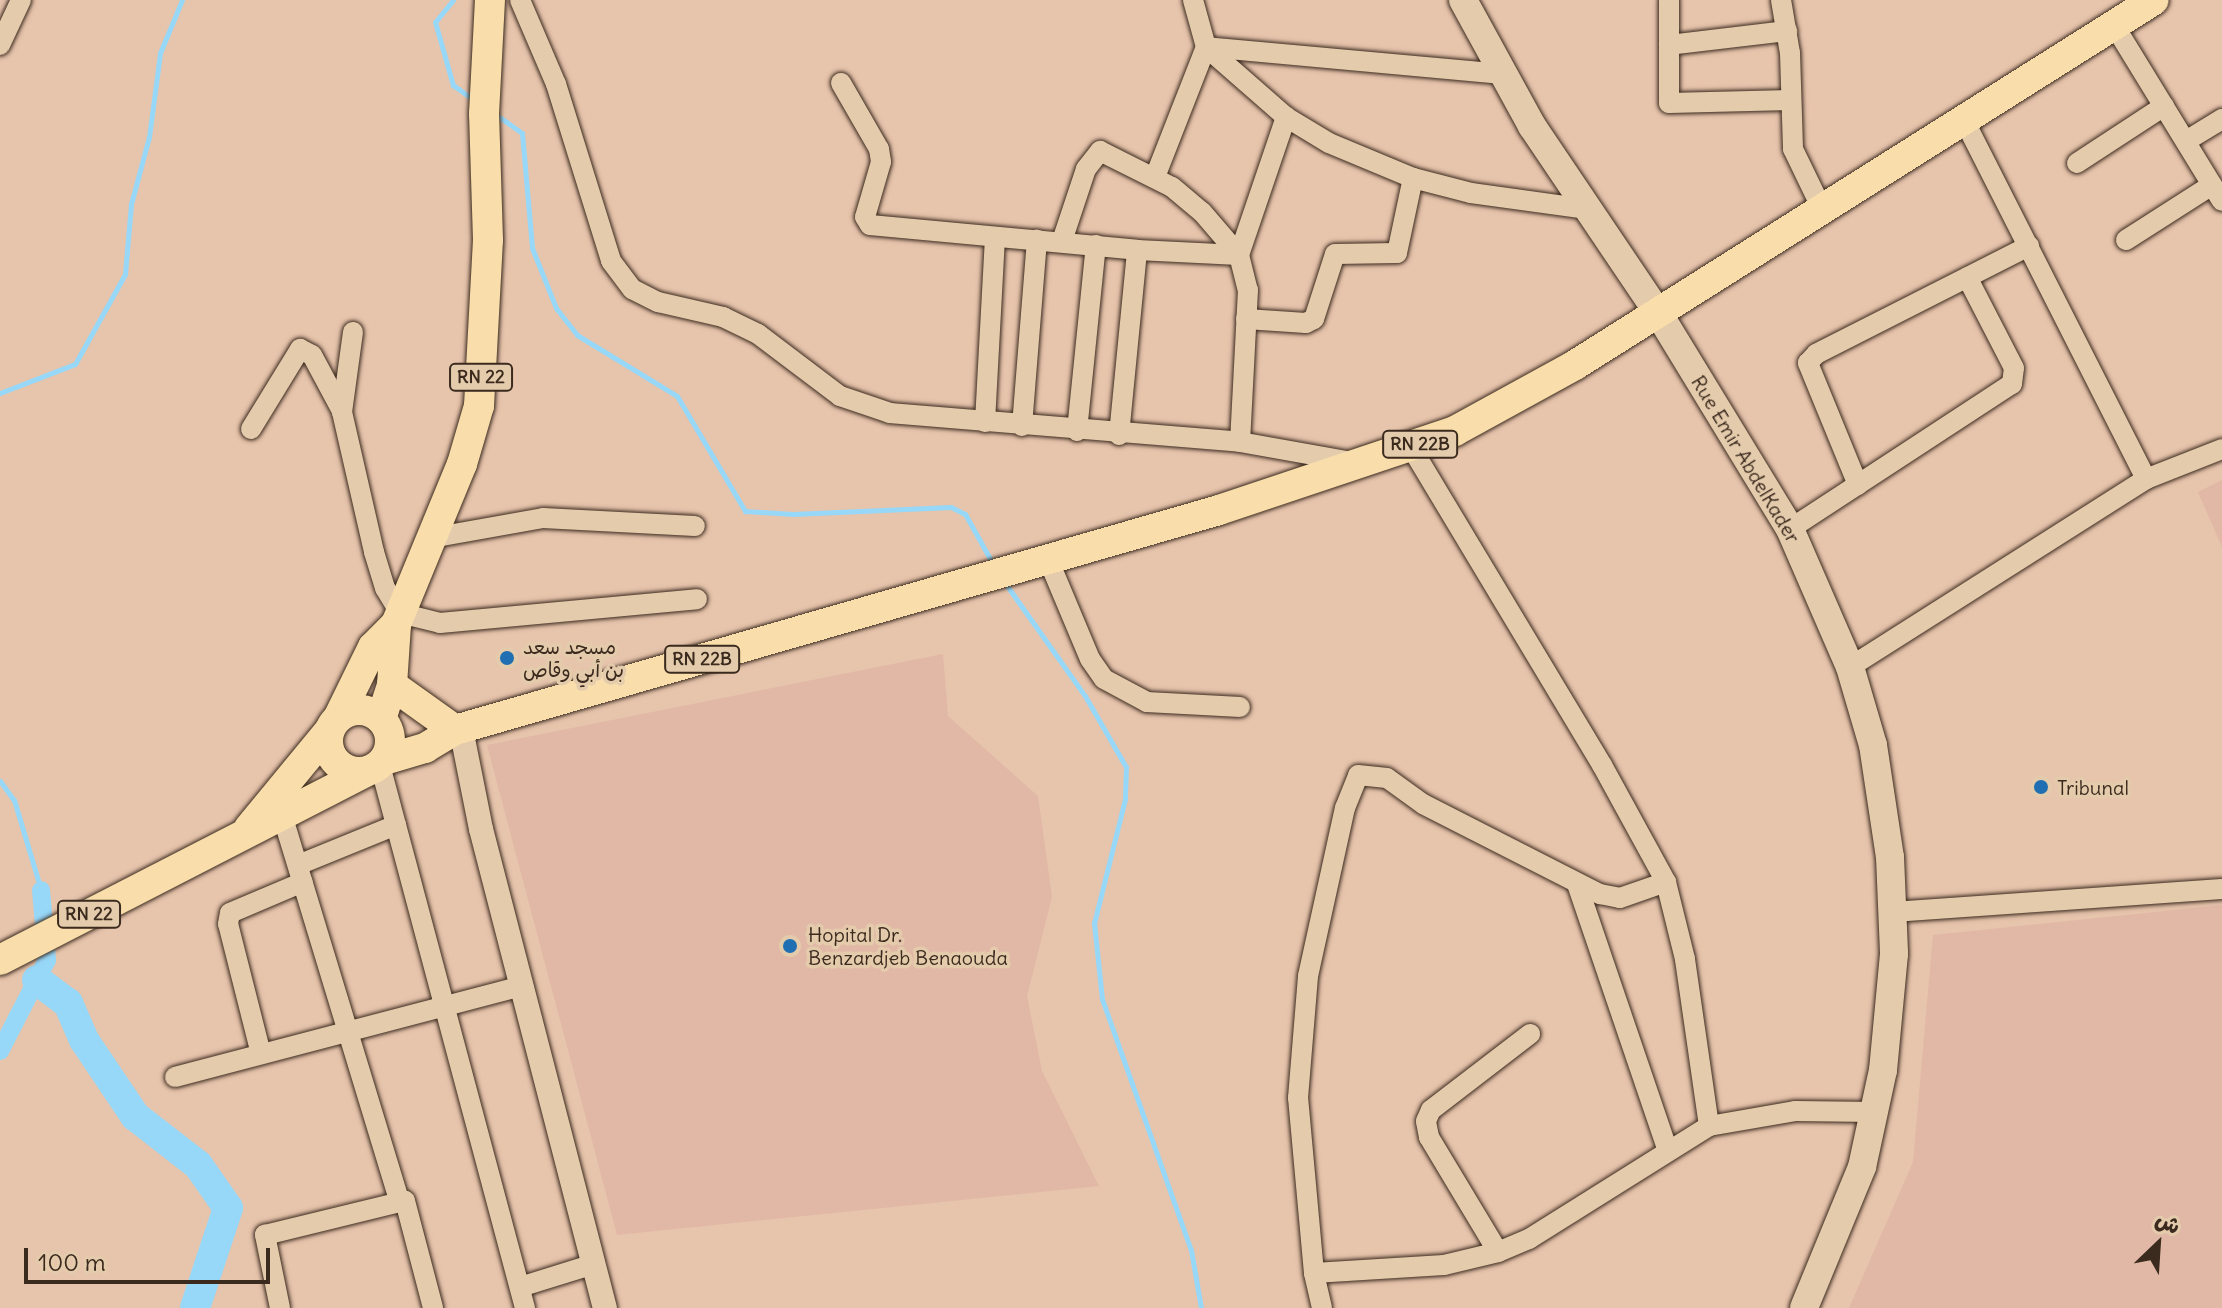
<!DOCTYPE html>
<meta charset="utf-8">
<style>
body{margin:0}
#map{position:relative;width:2222px;height:1308px;overflow:hidden;background:#e7c4ac;font-family:Delius,"Playpen Sans Arabic",sans-serif}
div>[style]{position:absolute}
.built>*{inset:0;background:#e1b8a5}
.stream>*{height:5px;margin:-2.5px;padding:0 2.5px;transform-origin:2.5px;border-radius:2.5px;background:#97d8f9}
.canal>*{height:18px;margin:-9px;padding:0 9px;transform-origin:9px;border-radius:9px;background:#97d8f9}
.river>*{height:30px;margin:-15px;padding:0 15px;transform-origin:15px;border-radius:15px;background:#97d8f9}
.roads{filter:drop-shadow(0 0 2px #3b2a1e) drop-shadow(0 0 2px #3b2a1e)}
.minor>*{height:20px;margin:-10px;padding:0 10px;transform-origin:10px;border-radius:10px;background:#e4cbac}
.tertiary>*{height:24px;margin:-12px;padding:0 12px;transform-origin:12px;border-radius:12px;background:#e4cbac}
.secondary>*{height:28px;margin:-14px;padding:0 14px;transform-origin:14px;border-radius:14px;background:#e4cbac}
.primary>*{height:30px;margin:-15px;padding:0 15px;transform-origin:15px;border-radius:15px;background:#f9deab}
.primary>.ring{margin:-15px;padding:0;box-sizing:content-box;background:none;border:30px solid #f9deab;border-radius:50%}
.dots>*{width:22px;height:22px;translate:-50% -50%;box-sizing:border-box;border:4px solid #e4cbac;border-radius:50%}
span{translate:-50% -50%;white-space:nowrap;text-align:center;line-height:1.15;-webkit-text-stroke:7px #e4cbac;paint-order:stroke}
.shield-label span{padding:2px 6px;background:#e4cbac;border:2px solid;border-radius:6px;-webkit-text-stroke-width:0}
.shield-label{font-size:18px;color:#3b2a1e;font-weight:700}
.street-label{font-size:20px;color:#3b2a1e}
.poi-label{font-size:20px;color:#3b2a1e}
.left{translate:0 -50%;text-align:left}
.north{position:absolute;left:2118px;top:1204px;width:80px;height:80px;-webkit-text-stroke:6px #e4cbac;paint-order:stroke;rotate:25deg;font-size:22px;font-weight:700;line-height:32px;text-align:center;color:#3b2a1e}
.north::after{content:'';display:block;margin:auto;width:28px;height:36px;background:#3b2a1e;clip-path:polygon(50% 0,100% 100%,50% 72%,0 100%)}
.scale{position:absolute;left:24px;top:1248px;width:246px;height:36px;box-sizing:border-box;border:4px solid #3b2a1e;border-top:0;padding-left:10px;font-size:24px;line-height:28px;white-space:nowrap;color:#3b2a1e;-webkit-text-stroke:6px #e4cbac;paint-order:stroke}
</style>
<div id="map">
<div class="built">
<i style="clip-path:polygon(2222px 480px,2222px 547px,2198px 492px)"></i>
<i style="clip-path:polygon(943px 654px,948px 716px,1038px 796px,1052px 897px,1027px 996px,1042px 1071px,1099px 1186px,617px 1235px,487px 745px)"></i>
<i style="clip-path:polygon(2222px 905px,2222px 1308px,1849px 1308px,1913px 1162px,1933px 935px)"></i>
</div>
<div class="stream">
<i style="left:453px;top:0;width:28px;rotate:129deg"></i>
<i style="left:435px;top:22px;width:66px;rotate:74.1deg"></i>
<i style="left:453px;top:85px;width:26px;rotate:36deg"></i>
<i style="left:495px;top:114px;width:33px;rotate:35deg"></i>
<i style="left:522px;top:133px;width:115px;rotate:85deg"></i>
<i style="left:532px;top:248px;width:65px;rotate:68.2deg"></i>
<i style="left:556px;top:308px;width:34px;rotate:52deg"></i>
<i style="left:577px;top:335px;width:117px;rotate:31.4deg"></i>
<i style="left:677px;top:396px;width:134px;rotate:59.4deg"></i>
<i style="left:745px;top:511px;width:48px;rotate:3.6deg"></i>
<i style="left:793px;top:514px;width:158px;rotate:-2.5deg"></i>
<i style="left:951px;top:507px;width:16px;rotate:27deg"></i>
<i style="left:965px;top:514px;width:57px;rotate:60.8deg"></i>
<i style="left:0;top:393px;width:80px;rotate:-21.1deg"></i>
<i style="left:75px;top:364px;width:103px;rotate:-60.9deg"></i>
<i style="left:125px;top:274px;width:70px;rotate:-85.1deg"></i>
<i style="left:131px;top:204px;width:69px;rotate:-75deg"></i>
<i style="left:149px;top:137px;width:85px;rotate:-82.5deg"></i>
<i style="left:160px;top:53px;width:57px;rotate:-67.5deg"></i>
<i style="left:1005px;top:583px;width:138px;rotate:54.7deg"></i>
<i style="left:1085px;top:696px;width:82px;rotate:60deg"></i>
<i style="left:1126px;top:767px;width:32px;rotate:92deg"></i>
<i style="left:1125px;top:799px;width:128px;rotate:104deg"></i>
<i style="left:1094px;top:923px;width:76px;rotate:84deg"></i>
<i style="left:1102px;top:999px;width:266px;rotate:70.5deg"></i>
<i style="left:1191px;top:1250px;width:59px;rotate:80.2deg"></i>
<i style="left:0;top:781px;width:24px;rotate:54deg"></i>
<i style="left:14px;top:800px;width:94px;rotate:73.3deg"></i>
</div>
<div class="canal">
<i style="left:0;top:1051px;width:102px;rotate:-62.7deg"></i>
<i style="left:47px;top:960px;width:70px;rotate:-94.9deg"></i>
</div>
<div class="river">
<i style="left:37px;top:980px;width:39px;rotate:37deg"></i>
<i style="left:68px;top:1003px;width:40px;rotate:66.6deg"></i>
<i style="left:84px;top:1040px;width:92px;rotate:56.1deg"></i>
<i style="left:135px;top:1116px;width:80px;rotate:37.9deg"></i>
<i style="left:198px;top:1165px;width:52px;rotate:55.1deg"></i>
<i style="left:228px;top:1208px;width:105px;rotate:108.3deg"></i>
</div>
<div class="roads">
<div class="minor">
<i style="left:520px;top:0;width:91px;rotate:66.8deg"></i>
<i style="left:556px;top:84px;width:185px;rotate:72.7deg"></i>
<i style="left:611px;top:261px;width:35px;rotate:53deg"></i>
<i style="left:632px;top:289px;width:29px;rotate:27deg"></i>
<i style="left:658px;top:302px;width:67px;rotate:13deg"></i>
<i style="left:723px;top:317px;width:39px;rotate:26deg"></i>
<i style="left:758px;top:334px;width:103px;rotate:37.1deg"></i>
<i style="left:840px;top:396px;width:53px;rotate:18.8deg"></i>
<i style="left:890px;top:413px;width:351px;rotate:4.7deg"></i>
<i style="left:1240px;top:442px;width:114px;rotate:10.1deg"></i>
<i style="left:1193px;top:0;width:49px;rotate:74.5deg"></i>
<i style="left:1206px;top:47px;width:106px;rotate:41.2deg"></i>
<i style="left:1286px;top:117px;width:50px;rotate:31.2deg"></i>
<i style="left:1329px;top:143px;width:91px;rotate:22.6deg"></i>
<i style="left:1413px;top:178px;width:60px;rotate:14.5deg"></i>
<i style="left:1471px;top:193px;width:116px;rotate:7.9deg"></i>
<i style="left:1669px;top:0;width:103px;rotate:90deg"></i>
<i style="left:1669px;top:103px;width:122px;rotate:-1.4deg"></i>
<i style="left:1781px;top:0;width:54px;rotate:80.4deg"></i>
<i style="left:1790px;top:53px;width:96px;rotate:88.2deg"></i>
<i style="left:1793px;top:149px;width:64px;rotate:64.2deg"></i>
<i style="left:2114px;top:25px;width:206px;rotate:58.5deg"></i>
<i style="left:0;top:45px;width:50px;rotate:-65deg"></i>
<i style="left:1669px;top:45px;width:119px;rotate:-6.8deg"></i>
<i style="left:841px;top:83px;width:76px;rotate:60.1deg"></i>
<i style="left:879px;top:149px;width:13px;rotate:81deg"></i>
<i style="left:881px;top:162px;width:57px;rotate:106.2deg"></i>
<i style="left:865px;top:217px;width:9px;rotate:58deg"></i>
<i style="left:870px;top:225px;width:268px;rotate:5.3deg"></i>
<i style="left:1137px;top:250px;width:102px;rotate:2.8deg"></i>
<i style="left:1239px;top:255px;width:146px;rotate:-71.2deg"></i>
<i style="left:1963px;top:118px;width:405px;rotate:63.1deg"></i>
<i style="left:2186px;top:141px;width:42px;rotate:-31.4deg"></i>
<i style="left:2077px;top:163px;width:104px;rotate:-33.2deg"></i>
<i style="left:1155px;top:177px;width:140px;rotate:-68.6deg"></i>
<i style="left:1206px;top:47px;width:299px;rotate:5.2deg"></i>
<i style="left:2126px;top:240px;width:102px;rotate:-32.6deg"></i>
<i style="left:1062px;top:241px;width:76px;rotate:-71.6deg"></i>
<i style="left:1086px;top:169px;width:23px;rotate:-52deg"></i>
<i style="left:1100px;top:151px;width:80px;rotate:26.6deg"></i>
<i style="left:1172px;top:187px;width:39px;rotate:40deg"></i>
<i style="left:1202px;top:212px;width:57px;rotate:49.3deg"></i>
<i style="left:1239px;top:255px;width:36px;rotate:76deg"></i>
<i style="left:1248px;top:290px;width:152px;rotate:93deg"></i>
<i style="left:1246px;top:319px;width:60px;rotate:3.8deg"></i>
<i style="left:1306px;top:323px;width:9px;rotate:-27deg"></i>
<i style="left:1314px;top:319px;width:68px;rotate:-72.1deg"></i>
<i style="left:1335px;top:254px;width:62px;rotate:-0.9deg"></i>
<i style="left:1397px;top:253px;width:77px;rotate:-78deg"></i>
<i style="left:353px;top:332px;width:81px;rotate:97.8deg"></i>
<i style="left:342px;top:412px;width:144px;rotate:77.1deg"></i>
<i style="left:374px;top:552px;width:38px;rotate:73deg"></i>
<i style="left:385px;top:588px;width:29px;rotate:59deg"></i>
<i style="left:400px;top:613px;width:41px;rotate:14deg"></i>
<i style="left:440px;top:623px;width:258px;rotate:-5.3deg"></i>
<i style="left:985px;top:422px;width:185px;rotate:-86.9deg"></i>
<i style="left:1022px;top:426px;width:187px;rotate:-85.4deg"></i>
<i style="left:251px;top:429px;width:94px;rotate:-58.5deg"></i>
<i style="left:300px;top:349px;width:13px;rotate:27deg"></i>
<i style="left:312px;top:355px;width:64px;rotate:61.8deg"></i>
<i style="left:1077px;top:431px;width:187px;rotate:-84.2deg"></i>
<i style="left:1119px;top:435px;width:186px;rotate:-84.4deg"></i>
<i style="left:1858px;top:485px;width:132px;rotate:-112.3deg"></i>
<i style="left:1808px;top:363px;width:12px;rotate:-48deg"></i>
<i style="left:1816px;top:354px;width:239px;rotate:-26.9deg"></i>
<i style="left:1790px;top:529px;width:265px;rotate:-33.2deg"></i>
<i style="left:2012px;top:384px;width:16px;rotate:-83deg"></i>
<i style="left:2014px;top:368px;width:102px;rotate:-117.3deg"></i>
<i style="left:431px;top:538px;width:114px;rotate:-10.1deg"></i>
<i style="left:543px;top:518px;width:152px;rotate:3deg"></i>
<i style="left:1048px;top:559px;width:108px;rotate:67.2deg"></i>
<i style="left:1090px;top:659px;width:24px;rotate:55deg"></i>
<i style="left:1104px;top:679px;width:49px;rotate:28.1deg"></i>
<i style="left:1147px;top:702px;width:93px;rotate:3.1deg"></i>
<i style="left:1850px;top:667px;width:351px;rotate:-32.4deg"></i>
<i style="left:2146px;top:479px;width:82px;rotate:-21.5deg"></i>
<i style="left:380px;top:765px;width:562px;rotate:75.05deg"></i>
<i style="left:283px;top:818px;width:401px;rotate:73.1deg"></i>
<i style="left:298px;top:865px;width:106px;rotate:-22.2deg"></i>
<i style="left:1577px;top:884px;width:279px;rotate:71.2deg"></i>
<i style="left:1892px;top:912px;width:331px;rotate:-4deg"></i>
<i style="left:261px;top:1054px;width:134px;rotate:-104.2deg"></i>
<i style="left:228px;top:924px;width:11px;rotate:-80deg"></i>
<i style="left:230px;top:913px;width:79px;rotate:-23deg"></i>
<i style="left:175px;top:1077px;width:360px;rotate:-14.7deg"></i>
<i style="left:1709px;top:1126px;width:87px;rotate:-9.9deg"></i>
<i style="left:1795px;top:1111px;width:80px;rotate:0.7deg"></i>
<i style="left:1498px;top:1252px;width:134px;rotate:-121deg"></i>
<i style="left:1429px;top:1137px;width:16px;rotate:-101deg"></i>
<i style="left:1426px;top:1121px;width:12px;rotate:-66deg"></i>
<i style="left:1431px;top:1110px;width:125px;rotate:-37.5deg"></i>
<i style="left:1314px;top:1273px;width:130px;rotate:-3.5deg"></i>
<i style="left:1444px;top:1265px;width:56px;rotate:-13.5deg"></i>
<i style="left:1498px;top:1252px;width:34px;rotate:-23deg"></i>
<i style="left:1529px;top:1239px;width:213px;rotate:-32.1deg"></i>
<i style="left:1709px;top:1126px;width:169px;rotate:-98.2deg"></i>
<i style="left:1685px;top:959px;width:79px;rotate:-103.9deg"></i>
<i style="left:1666px;top:882px;width:133px;rotate:-118.7deg"></i>
<i style="left:1602px;top:765px;width:371px;rotate:-121deg"></i>
<i style="left:520px;top:1287px;width:77px;rotate:-17.3deg"></i>
<i style="left:280px;top:1308px;width:75px;rotate:-101.6deg"></i>
<i style="left:265px;top:1235px;width:144px;rotate:-13.7deg"></i>
<i style="left:405px;top:1201px;width:111px;rotate:75.3deg"></i>
<i style="left:1322px;top:1308px;width:36px;rotate:-103deg"></i>
<i style="left:1314px;top:1273px;width:176px;rotate:-95.2deg"></i>
<i style="left:1298px;top:1098px;width:122px;rotate:-85.3deg"></i>
<i style="left:1308px;top:976px;width:172px;rotate:-77.6deg"></i>
<i style="left:1345px;top:808px;width:35px;rotate:-68deg"></i>
<i style="left:1358px;top:775px;width:29px;rotate:6deg"></i>
<i style="left:1387px;top:778px;width:44px;rotate:35.8deg"></i>
<i style="left:1423px;top:804px;width:199px;rotate:27deg"></i>
<i style="left:1600px;top:894px;width:20px;rotate:11deg"></i>
<i style="left:1620px;top:898px;width:49px;rotate:-19.2deg"></i>
</div>
<div class="tertiary">
<i style="left:461px;top:729px;width:102px;rotate:78.7deg"></i>
<i style="left:481px;top:829px;width:495px;rotate:75.5deg"></i>
</div>
<div class="secondary">
<i style="left:1463px;top:0;width:144px;rotate:61.3deg"></i>
<i style="left:1532px;top:126px;width:223px;rotate:56deg"></i>
<i style="left:1657px;top:311px;width:255px;rotate:58.6deg"></i>
<i style="left:1790px;top:529px;width:150px;rotate:66.5deg"></i>
<i style="left:1850px;top:667px;width:81px;rotate:73.6deg"></i>
<i style="left:1873px;top:745px;width:113px;rotate:81.4deg"></i>
<i style="left:1890px;top:857px;width:97px;rotate:87.6deg"></i>
<i style="left:1894px;top:954px;width:117px;rotate:95.4deg"></i>
<i style="left:1883px;top:1070px;width:99px;rotate:102.2deg"></i>
<i style="left:1862px;top:1167px;width:152px;rotate:112.4deg"></i>
</div>
<div class="primary">
<i style="left:392px;top:685px;width:77px;rotate:35.5deg"></i>
<i class="ring" style="left:328px;top:710px;width:32px;height:32px"></i>
<i style="left:339px;top:716px;width:77px;rotate:-63.8deg"></i>
<i style="left:373px;top:647px;width:33px;rotate:-45deg"></i>
<i style="left:381px;top:719px;width:36px;rotate:-72deg"></i>
<i style="left:392px;top:685px;width:61px;rotate:-86.2deg"></i>
<i style="left:396px;top:624px;width:173px;rotate:-67.6deg"></i>
<i style="left:462px;top:464px;width:60px;rotate:-73.7deg"></i>
<i style="left:479px;top:406px;width:166px;rotate:-86.9deg"></i>
<i style="left:488px;top:240px;width:126px;rotate:-91.8deg"></i>
<i style="left:484px;top:114px;width:114px;rotate:-87deg"></i>
<i style="left:384px;top:760px;width:43px;rotate:-16.3deg"></i>
<i style="left:425px;top:748px;width:35px;rotate:-31deg"></i>
<i style="left:455px;top:730px;width:795px;rotate:-16.06deg"></i>
<i style="left:1219px;top:510px;width:249px;rotate:-18.5deg"></i>
<i style="left:1455px;top:431px;width:137px;rotate:-28.8deg"></i>
<i style="left:1575px;top:365px;width:684px;rotate:-32.23deg"></i>
<i style="left:249px;top:828px;width:126px;rotate:-50.5deg"></i>
<i style="left:0;top:960px;width:411px;rotate:-27.2deg"></i>
</div>
</div>
<div class="dots">
<i style="left:507px;top:658px;background:#1f6fb2"></i>
<i style="left:2041px;top:787px;background:#1f6fb2"></i>
<i style="left:790px;top:946px;background:#1f6fb2"></i>
</div>
<div class="shield-label">
<span style="left:481px;top:377px">RN 22</span>
<span style="left:1420px;top:444px">RN 22B</span>
<span style="left:702px;top:659px">RN 22B</span>
<span style="left:89px;top:914px">RN 22</span>
</div>
<div class="street-label">
<span style="left:1746px;top:459px;rotate:59deg">Rue Emir AbdelKader</span>
</div>
<div class="poi-label">
<span class="left" style="left:523px;top:658px">مسجد سعد<br>بن أبي وقاص</span>
<span class="left" style="left:2057px;top:787px">Tribunal</span>
<span class="left" style="left:808px;top:946px">Hopital Dr.<br>Benzardjeb Benaouda</span>
</div>
<div class="north">ش</div>
<div class="scale">100 m</div>
</div>
